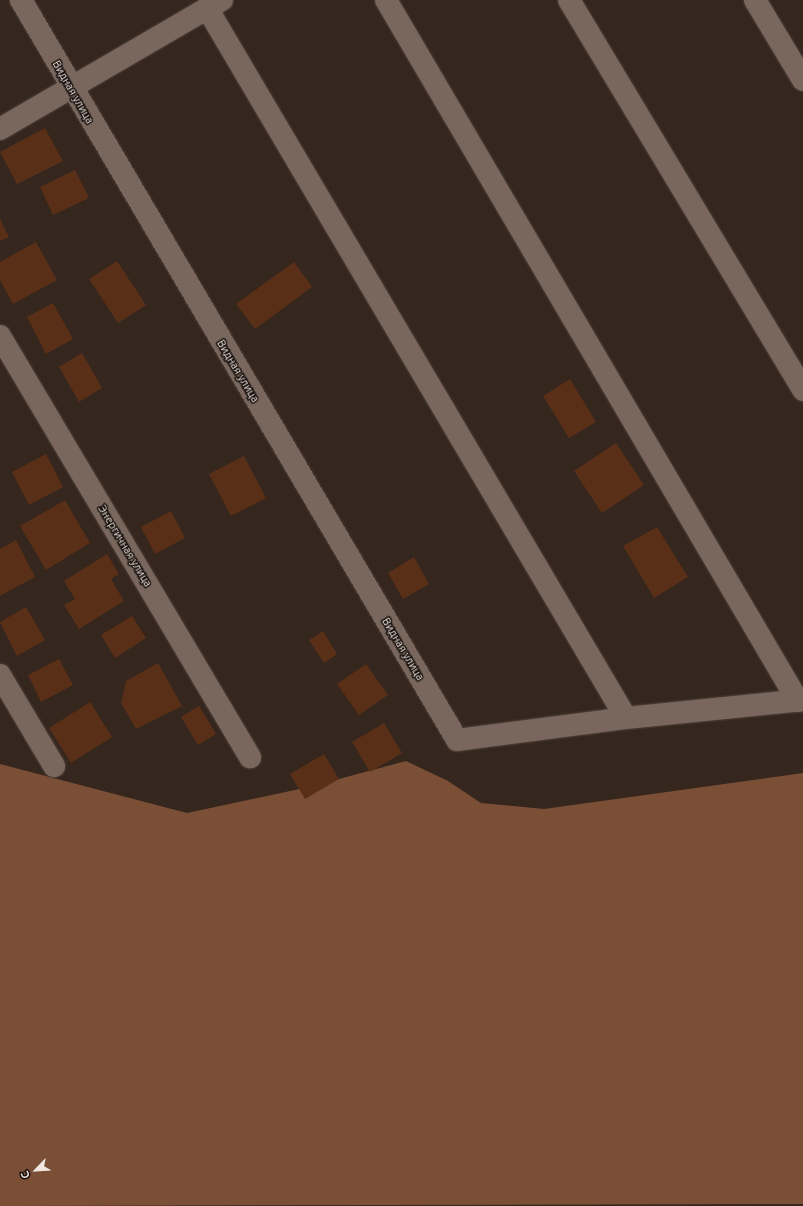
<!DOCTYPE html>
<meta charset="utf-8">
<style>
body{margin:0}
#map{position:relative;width:803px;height:1206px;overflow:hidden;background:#35261e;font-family:Ubuntu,sans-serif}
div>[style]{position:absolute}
.forest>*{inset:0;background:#7b4f36}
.building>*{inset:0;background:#593017}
.roads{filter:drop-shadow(0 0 1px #4f423b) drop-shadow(0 0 1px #4f423b)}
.minor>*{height:22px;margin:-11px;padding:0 11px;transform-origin:11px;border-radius:11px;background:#79675d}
span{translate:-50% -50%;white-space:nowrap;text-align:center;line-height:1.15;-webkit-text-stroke:3px #18110d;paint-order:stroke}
.street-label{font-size:11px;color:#f0e5e0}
.north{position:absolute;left:16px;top:1150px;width:40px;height:40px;-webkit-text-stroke:3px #18110d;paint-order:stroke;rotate:245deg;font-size:11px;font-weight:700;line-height:16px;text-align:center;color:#f0e5e0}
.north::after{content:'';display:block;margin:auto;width:14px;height:18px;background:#f0e5e0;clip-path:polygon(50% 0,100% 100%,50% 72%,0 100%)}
</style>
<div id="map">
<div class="forest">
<i style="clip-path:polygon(406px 761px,448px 781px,481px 803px,544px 809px,803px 773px,803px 1204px,0 1206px,0 764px,187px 813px,309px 787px)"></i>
</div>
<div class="building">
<i style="clip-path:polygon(45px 128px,63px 161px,17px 184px,0 152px)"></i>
<i style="clip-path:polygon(75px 170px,89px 198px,53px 215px,40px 187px)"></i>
<i style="clip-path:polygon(0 219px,9px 237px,0 241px)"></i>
<i style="clip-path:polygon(36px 242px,57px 280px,13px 304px,0 280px,0 262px)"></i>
<i style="clip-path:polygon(117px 261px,146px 305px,118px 323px,89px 279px)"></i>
<i style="clip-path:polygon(294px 262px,312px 287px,255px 329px,236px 304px)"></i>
<i style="clip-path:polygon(53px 303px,73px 339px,46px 354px,27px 317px)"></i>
<i style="clip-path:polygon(82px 353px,102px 388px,79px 402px,59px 367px)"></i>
<i style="clip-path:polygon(570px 379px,596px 422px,569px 438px,543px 396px)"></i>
<i style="clip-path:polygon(616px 443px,644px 485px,602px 513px,574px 471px)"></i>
<i style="clip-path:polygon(46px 454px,63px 487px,29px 505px,12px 472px)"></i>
<i style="clip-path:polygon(244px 456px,266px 498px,231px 516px,209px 474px)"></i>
<i style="clip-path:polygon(65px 500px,90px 543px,46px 570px,20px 526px)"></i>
<i style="clip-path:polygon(171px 511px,185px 538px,155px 554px,141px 527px)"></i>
<i style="clip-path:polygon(657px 527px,688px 577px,654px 598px,623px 546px)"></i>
<i style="clip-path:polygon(16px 540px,35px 577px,0 596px,0 549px)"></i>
<i style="clip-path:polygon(107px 554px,119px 574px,111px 579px,124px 601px,79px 629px,64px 605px,75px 599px,64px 581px)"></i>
<i style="clip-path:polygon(414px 557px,429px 584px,403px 599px,388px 573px)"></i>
<i style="clip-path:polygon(26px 607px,45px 640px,17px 656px,0 622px)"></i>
<i style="clip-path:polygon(132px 616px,146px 638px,115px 658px,101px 635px)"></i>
<i style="clip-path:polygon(323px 631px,337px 654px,324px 663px,309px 640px)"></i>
<i style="clip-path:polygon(59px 659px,73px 685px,41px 702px,28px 675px)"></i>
<i style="clip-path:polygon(158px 663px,182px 706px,136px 729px,121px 703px,126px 681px)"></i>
<i style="clip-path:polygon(366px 664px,388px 695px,359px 715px,337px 684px)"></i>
<i style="clip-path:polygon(90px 702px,112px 737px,71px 763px,49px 728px)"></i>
<i style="clip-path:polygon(199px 706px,216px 734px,198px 745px,181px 717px)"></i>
<i style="clip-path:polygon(384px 723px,402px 753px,370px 772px,352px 742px)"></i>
<i style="clip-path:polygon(324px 754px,339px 779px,305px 799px,290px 774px)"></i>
</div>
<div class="roads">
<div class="minor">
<i style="left:21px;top:0;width:859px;rotate:59.49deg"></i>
<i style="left:457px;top:740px;width:170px;rotate:-7.4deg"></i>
<i style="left:626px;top:718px;width:178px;rotate:-5.8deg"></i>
<i style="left:386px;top:0;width:813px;rotate:59.56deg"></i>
<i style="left:569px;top:0;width:455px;rotate:59deg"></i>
<i style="left:755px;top:0;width:93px;rotate:59deg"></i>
<i style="left:207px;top:8px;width:824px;rotate:59.45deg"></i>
<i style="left:0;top:129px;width:257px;rotate:-30.2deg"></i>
<i style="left:0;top:336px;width:490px;rotate:59.3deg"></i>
<i style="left:0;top:675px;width:106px;rotate:59.3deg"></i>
</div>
</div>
<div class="street-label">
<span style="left:73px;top:92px;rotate:60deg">Видная улица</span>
<span style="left:238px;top:371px;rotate:59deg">Видная улица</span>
<span style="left:125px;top:546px;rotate:59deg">Энергичная улица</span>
<span style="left:403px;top:649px;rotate:59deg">Видная улица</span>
</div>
<div class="north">С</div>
</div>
